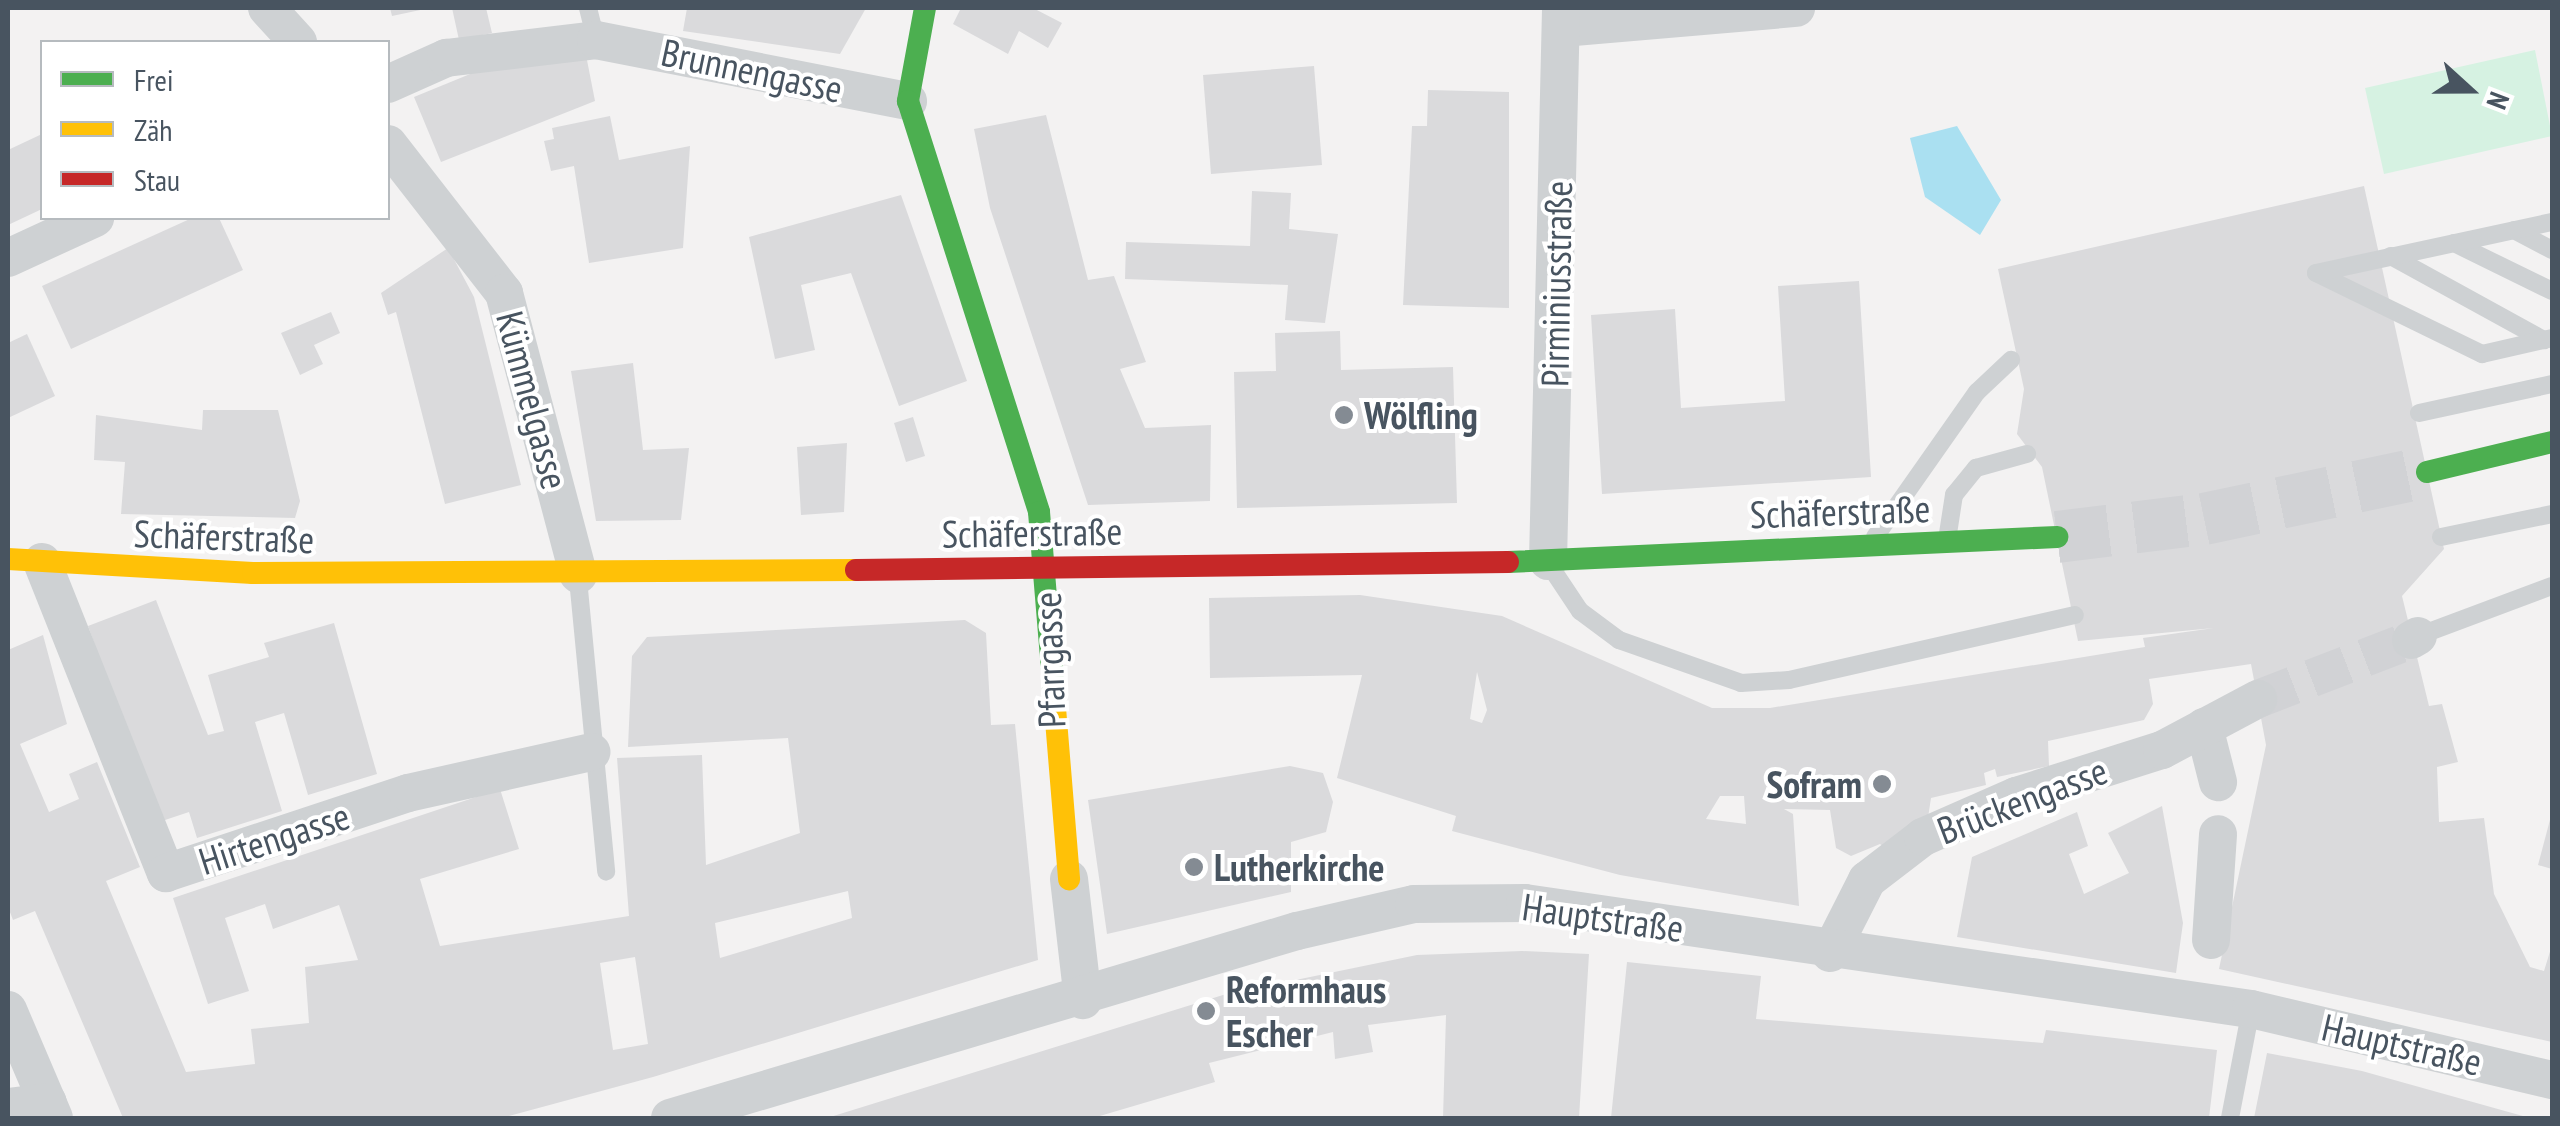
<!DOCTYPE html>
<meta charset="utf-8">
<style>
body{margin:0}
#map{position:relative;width:2560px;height:1126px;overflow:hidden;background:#f3f2f2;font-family:"PT Sans Narrow",sans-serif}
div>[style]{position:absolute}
.green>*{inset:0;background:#d6f2e2}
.water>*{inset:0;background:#aae0f1}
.building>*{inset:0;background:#dadadc}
.street-tunnel>*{height:38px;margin-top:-19px;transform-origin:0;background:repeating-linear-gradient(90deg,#d1d2d5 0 38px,transparent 0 57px)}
.secondary-tunnel>*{height:52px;margin-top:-26px;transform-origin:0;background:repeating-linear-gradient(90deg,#d1d2d5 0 52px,transparent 0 78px)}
.lane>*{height:18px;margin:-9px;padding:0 9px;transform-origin:9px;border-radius:9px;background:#ced1d3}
.street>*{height:38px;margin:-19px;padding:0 19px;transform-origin:19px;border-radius:19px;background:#ced1d3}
.fast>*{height:22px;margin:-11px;padding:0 11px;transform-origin:11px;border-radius:11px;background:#4caf50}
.slow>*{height:22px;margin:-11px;padding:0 11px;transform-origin:11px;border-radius:11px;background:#ffc107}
.jam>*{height:22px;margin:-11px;padding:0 11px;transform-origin:11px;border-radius:11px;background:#c62828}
.dots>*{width:28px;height:28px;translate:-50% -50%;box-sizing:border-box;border:5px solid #fff;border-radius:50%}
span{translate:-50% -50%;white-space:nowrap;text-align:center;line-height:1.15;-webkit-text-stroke:8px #fff;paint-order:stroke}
.street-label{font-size:38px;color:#485460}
.poi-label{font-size:38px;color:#485460;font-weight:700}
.left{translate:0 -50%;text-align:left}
.right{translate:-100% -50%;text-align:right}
.frame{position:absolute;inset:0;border:10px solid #485460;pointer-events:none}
.legend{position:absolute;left:40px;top:40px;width:350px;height:180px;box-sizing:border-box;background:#fff;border:2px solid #b6bbbf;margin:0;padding:12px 18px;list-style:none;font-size:30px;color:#485460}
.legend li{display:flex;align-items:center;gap:20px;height:50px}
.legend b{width:50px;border:2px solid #b6bbbf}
.north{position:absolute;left:2420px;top:40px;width:100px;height:100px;-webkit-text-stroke:8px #fff;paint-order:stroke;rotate:111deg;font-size:28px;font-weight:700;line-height:40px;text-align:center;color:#485460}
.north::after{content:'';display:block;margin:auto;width:35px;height:45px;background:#485460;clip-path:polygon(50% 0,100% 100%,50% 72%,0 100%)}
</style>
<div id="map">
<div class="green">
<i style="clip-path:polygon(2535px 50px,2552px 136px,2384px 174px,2365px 88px)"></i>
</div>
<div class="water">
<i style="clip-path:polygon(1957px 126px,2001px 200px,1980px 235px,1925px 197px,1910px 138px)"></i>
</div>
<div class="building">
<i style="clip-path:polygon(390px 8px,425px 8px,425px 9px,392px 16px)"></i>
<i style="clip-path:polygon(452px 8px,486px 8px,492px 33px,459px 40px)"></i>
<i style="clip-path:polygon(687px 8px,866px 8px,840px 54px,683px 31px)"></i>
<i style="clip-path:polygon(961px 8px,1033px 8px,1062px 23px,1048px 48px,1019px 31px,1008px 54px,953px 24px)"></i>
<i style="clip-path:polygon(586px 55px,595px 101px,441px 162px,414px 97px,475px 72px)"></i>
<i style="clip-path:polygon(1314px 66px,1322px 165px,1211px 174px,1203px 75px)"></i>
<i style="clip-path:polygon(1428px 90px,1509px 92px,1509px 308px,1403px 305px,1412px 126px,1427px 126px)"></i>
<i style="clip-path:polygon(1046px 115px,1088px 280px,1114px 276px,1146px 362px,1120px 369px,1145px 428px,1211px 425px,1210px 501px,1088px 505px,990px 208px,974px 129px)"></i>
<i style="clip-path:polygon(610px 116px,619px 160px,690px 146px,683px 248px,589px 263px,574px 166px,551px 171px,544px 141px,554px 139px,552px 128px)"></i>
<i style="clip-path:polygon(42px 134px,42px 209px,8px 225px,8px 150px)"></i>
<i style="clip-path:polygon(evenodd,2364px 186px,2444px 549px,2402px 596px,2429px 706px,2442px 704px,2458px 762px,2437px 767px,2439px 822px,2484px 818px,2494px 894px,2530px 967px,2544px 971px,2552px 945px,2552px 1042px,2219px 969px,2266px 745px,2251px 664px,2149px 679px,2153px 704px,2144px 720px,2048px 741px,2049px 766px,1997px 777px,1995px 769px,1984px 773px,1986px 785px,1931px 798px,1927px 824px,1888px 850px,1880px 844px,1851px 856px,1836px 848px,1830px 810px,1784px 809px,1793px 814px,1799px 906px,1620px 875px,1452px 831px,1456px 816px,1337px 778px,1362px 675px,1210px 678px,1209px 598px,1360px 595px,1502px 616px,1712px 708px,1770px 708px,2145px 647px,2143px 638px,2214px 628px,2078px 641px,2042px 467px,2017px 434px,2024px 389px,1998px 269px,2364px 186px,1477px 672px,1487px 710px,1482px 723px,1470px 719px,1477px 672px,2364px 186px,1720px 796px,1744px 796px,1746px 824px,1706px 819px,1720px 796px)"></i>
<i style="clip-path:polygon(1252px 191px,1291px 193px,1289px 229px,1338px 234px,1325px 323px,1285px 320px,1288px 285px,1125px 279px,1126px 242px,1250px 246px)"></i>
<i style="clip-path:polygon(901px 195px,967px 381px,899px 406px,851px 273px,801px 285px,815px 350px,775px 359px,749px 237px)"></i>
<i style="clip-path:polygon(192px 218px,219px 218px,243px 270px,71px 349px,42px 286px)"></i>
<i style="clip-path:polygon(448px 248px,474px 297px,521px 485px,445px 504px,396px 312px,388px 315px,381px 293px)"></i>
<i style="clip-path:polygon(1859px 281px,1871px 477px,1602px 494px,1591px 315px,1675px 309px,1681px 408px,1785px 401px,1778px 286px)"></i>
<i style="clip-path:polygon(331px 312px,340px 333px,314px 345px,323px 364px,300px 375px,281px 333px)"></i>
<i style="clip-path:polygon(1340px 331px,1341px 370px,1453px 367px,1457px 503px,1237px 508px,1234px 372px,1276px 371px,1275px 333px)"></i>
<i style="clip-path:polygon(27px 334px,55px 396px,8px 418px,8px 343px)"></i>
<i style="clip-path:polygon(633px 363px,643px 450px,689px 448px,681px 520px,596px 521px,571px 371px)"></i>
<i style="clip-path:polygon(203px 410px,278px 410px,300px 501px,295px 518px,121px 514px,125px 462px,94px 460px,96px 415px,202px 430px)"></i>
<i style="clip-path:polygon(913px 417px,925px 456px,906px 462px,894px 423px)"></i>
<i style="clip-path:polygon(847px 443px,844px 512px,801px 515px,797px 447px)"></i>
<i style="clip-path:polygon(156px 600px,208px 735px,224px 731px,208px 675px,269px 657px,264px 643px,334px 623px,377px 774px,308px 795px,284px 713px,255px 722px,282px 811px,197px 838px,189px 812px,159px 822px,88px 626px)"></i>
<i style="clip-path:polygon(evenodd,965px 620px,986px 633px,991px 725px,1015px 724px,1038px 960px,653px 1077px,502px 1118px,123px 1118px,35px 911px,13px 920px,8px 907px,8px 650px,43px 635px,67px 724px,20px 744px,49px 812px,79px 799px,69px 774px,97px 762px,140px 867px,106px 881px,186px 1072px,255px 1064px,251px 1029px,309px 1023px,305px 967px,358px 960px,339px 905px,273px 929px,265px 904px,225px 918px,249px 991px,208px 1004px,173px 898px,500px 789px,519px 849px,420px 879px,440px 946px,629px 916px,617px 758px,702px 755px,706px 865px,800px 833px,788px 738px,628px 747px,632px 656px,647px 637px,965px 620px,848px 891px,852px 918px,720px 958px,715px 923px,848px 891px,965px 620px,635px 957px,648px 1044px,613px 1050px,600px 963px,635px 957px)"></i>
<i style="clip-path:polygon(1290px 766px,1323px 773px,1333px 802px,1326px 832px,1291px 842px,1291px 892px,1107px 934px,1088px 800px)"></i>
<i style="clip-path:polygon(2162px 806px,2183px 923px,2176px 973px,1957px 937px,1972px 857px,2077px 812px,2088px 846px,2069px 854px,2084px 894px,2129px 873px,2108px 833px)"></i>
<i style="clip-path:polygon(2551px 816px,2552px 817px,2552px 869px,2538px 865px)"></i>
<i style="clip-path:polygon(1522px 951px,1589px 954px,1579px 1118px,1443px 1118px,1446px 1015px,1368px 1025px,1373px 1052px,1335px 1059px,1333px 1032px,1209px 1063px,1215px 1082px,1093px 1118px,827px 1118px,1223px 995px,1417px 955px)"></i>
<i style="clip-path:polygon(1627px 962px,1761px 976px,1756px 1019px,2043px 1043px,2046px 1030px,2217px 1050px,2209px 1118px,1611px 1118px)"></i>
<i style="clip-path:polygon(2267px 1053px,2362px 1071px,2530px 1118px,2254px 1118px)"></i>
</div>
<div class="street-tunnel">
<i style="left:2258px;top:699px;width:164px;rotate:-21.1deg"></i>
</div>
<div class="secondary-tunnel">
<i style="left:2057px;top:537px;width:148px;rotate:-7deg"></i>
<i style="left:2204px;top:519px;width:228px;rotate:-11.9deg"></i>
</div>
<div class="lane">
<i style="left:588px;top:8px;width:33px;rotate:76deg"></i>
<i style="left:2514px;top:230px;width:43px;rotate:27.8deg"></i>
<i style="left:2454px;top:243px;width:109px;rotate:26.1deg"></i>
<i style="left:2391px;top:256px;width:175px;rotate:28.8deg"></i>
<i style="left:2316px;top:273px;width:185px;rotate:26deg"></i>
<i style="left:2482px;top:354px;width:72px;rotate:-12.9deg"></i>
<i style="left:2316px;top:273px;width:241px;rotate:-12.2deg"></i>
<i style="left:2419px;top:413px;width:136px;rotate:-12.3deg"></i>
<i style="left:1875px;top:537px;width:177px;rotate:-54.9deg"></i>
<i style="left:1977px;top:392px;width:47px;rotate:-43.3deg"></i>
<i style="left:2441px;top:537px;width:113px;rotate:-11.7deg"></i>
<i style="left:1947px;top:540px;width:46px;rotate:-81.2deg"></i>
<i style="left:1954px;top:495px;width:35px;rotate:-51deg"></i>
<i style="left:1976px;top:468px;width:53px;rotate:-15.4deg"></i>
<i style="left:1550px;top:566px;width:54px;rotate:56.3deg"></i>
<i style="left:1580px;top:611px;width:49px;rotate:36.6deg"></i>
<i style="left:1619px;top:640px;width:129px;rotate:19.4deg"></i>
<i style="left:1741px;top:683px;width:48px;rotate:-3.6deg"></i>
<i style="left:1789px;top:680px;width:293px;rotate:-12.8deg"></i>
<i style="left:578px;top:579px;width:294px;rotate:84.5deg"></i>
<i style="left:2418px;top:636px;width:143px;rotate:-20.5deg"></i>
<i style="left:2230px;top:1118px;width:111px;rotate:-79.1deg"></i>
</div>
<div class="street">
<i style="left:267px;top:8px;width:46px;rotate:47.6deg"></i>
<i style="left:1562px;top:28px;width:235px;rotate:-4.9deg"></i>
<i style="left:388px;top:84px;width:64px;rotate:-24.1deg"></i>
<i style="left:446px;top:58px;width:151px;rotate:-6.8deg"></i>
<i style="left:596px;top:40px;width:318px;rotate:11.1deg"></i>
<i style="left:388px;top:144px;width:189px;rotate:52.1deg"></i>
<i style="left:504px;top:293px;width:291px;rotate:75.2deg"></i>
<i style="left:8px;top:258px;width:96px;rotate:-24.7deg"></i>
<i style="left:1548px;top:561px;width:553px;rotate:-88.65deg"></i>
<i style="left:42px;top:562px;width:335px;rotate:68.3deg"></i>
<i style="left:166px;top:873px;width:255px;rotate:-18.3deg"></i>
<i style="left:408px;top:793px;width:188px;rotate:-12.6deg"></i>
<i style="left:2411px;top:640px;width:8px;rotate:-30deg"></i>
<i style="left:2204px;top:727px;width:57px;rotate:75.7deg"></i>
<i style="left:1069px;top:879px;width:122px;rotate:83.4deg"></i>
<i style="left:2211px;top:940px;width:106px;rotate:-86.2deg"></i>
<i style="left:1830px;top:953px;width:82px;rotate:-63.1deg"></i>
<i style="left:1867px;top:880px;width:71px;rotate:-37.5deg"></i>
<i style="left:1923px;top:837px;width:102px;rotate:-23.8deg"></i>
<i style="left:2016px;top:796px;width:153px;rotate:-17.5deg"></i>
<i style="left:2162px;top:750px;width:109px;rotate:-28deg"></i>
<i style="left:8px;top:1010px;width:117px;rotate:66.9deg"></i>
<i style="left:8px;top:1107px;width:40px;rotate:-7.1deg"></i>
<i style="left:670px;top:1118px;width:654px;rotate:-16.61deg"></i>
<i style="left:1297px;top:931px;width:120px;rotate:-13deg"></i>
<i style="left:1414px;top:904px;width:111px;rotate:-0.5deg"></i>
<i style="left:1525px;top:903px;width:734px;rotate:8.31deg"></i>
<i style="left:2251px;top:1009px;width:309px;rotate:13.3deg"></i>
</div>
<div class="fast">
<i style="left:925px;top:8px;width:95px;rotate:100.4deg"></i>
<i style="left:908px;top:101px;width:431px;rotate:72.3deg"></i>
<i style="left:1039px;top:512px;width:197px;rotate:85.3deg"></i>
<i style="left:2427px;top:472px;width:129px;rotate:-13.5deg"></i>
<i style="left:1508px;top:562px;width:550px;rotate:-2.61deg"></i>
</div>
<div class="slow">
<i style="left:8px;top:559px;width:245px;rotate:3.3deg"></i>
<i style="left:253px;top:573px;width:603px;rotate:-0.29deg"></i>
<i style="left:1055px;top:708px;width:172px;rotate:85.3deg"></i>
</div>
<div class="jam">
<i style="left:856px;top:570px;width:652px;rotate:-0.7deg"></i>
</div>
<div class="dots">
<i style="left:1344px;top:415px;background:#848b93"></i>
<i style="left:1882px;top:784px;background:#848b93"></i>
<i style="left:1194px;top:867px;background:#848b93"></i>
<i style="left:1206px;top:1011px;background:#848b93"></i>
</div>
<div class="street-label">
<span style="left:752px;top:70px;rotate:12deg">Brunnengasse</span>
<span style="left:1556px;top:284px;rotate:-89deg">Pirminiusstraße</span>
<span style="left:533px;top:400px;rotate:75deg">Kümmelgasse</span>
<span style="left:1840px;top:511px;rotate:-2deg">Schäferstraße</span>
<span style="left:1032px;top:532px;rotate:-1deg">Schäferstraße</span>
<span style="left:224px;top:536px;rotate:2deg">Schäferstraße</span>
<span style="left:1049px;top:660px;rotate:-92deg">Pfarrgasse</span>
<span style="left:2022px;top:800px;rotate:-21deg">Brückengasse</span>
<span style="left:274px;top:838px;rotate:-18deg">Hirtengasse</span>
<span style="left:1603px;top:917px;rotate:8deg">Hauptstraße</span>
<span style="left:2402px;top:1044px;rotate:13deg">Hauptstraße</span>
</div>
<div class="poi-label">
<span class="left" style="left:1364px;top:415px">Wölfling</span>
<span class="right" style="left:1862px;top:784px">Sofram</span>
<span class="left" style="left:1214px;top:867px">Lutherkirche</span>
<span class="left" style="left:1226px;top:1011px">Reformhaus<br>Escher</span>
</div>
<div class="frame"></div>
<ul class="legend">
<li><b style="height:12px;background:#4caf50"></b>Frei</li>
<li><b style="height:12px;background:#ffc107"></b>Zäh</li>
<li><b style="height:12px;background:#c62828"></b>Stau</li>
</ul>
<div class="north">N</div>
</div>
